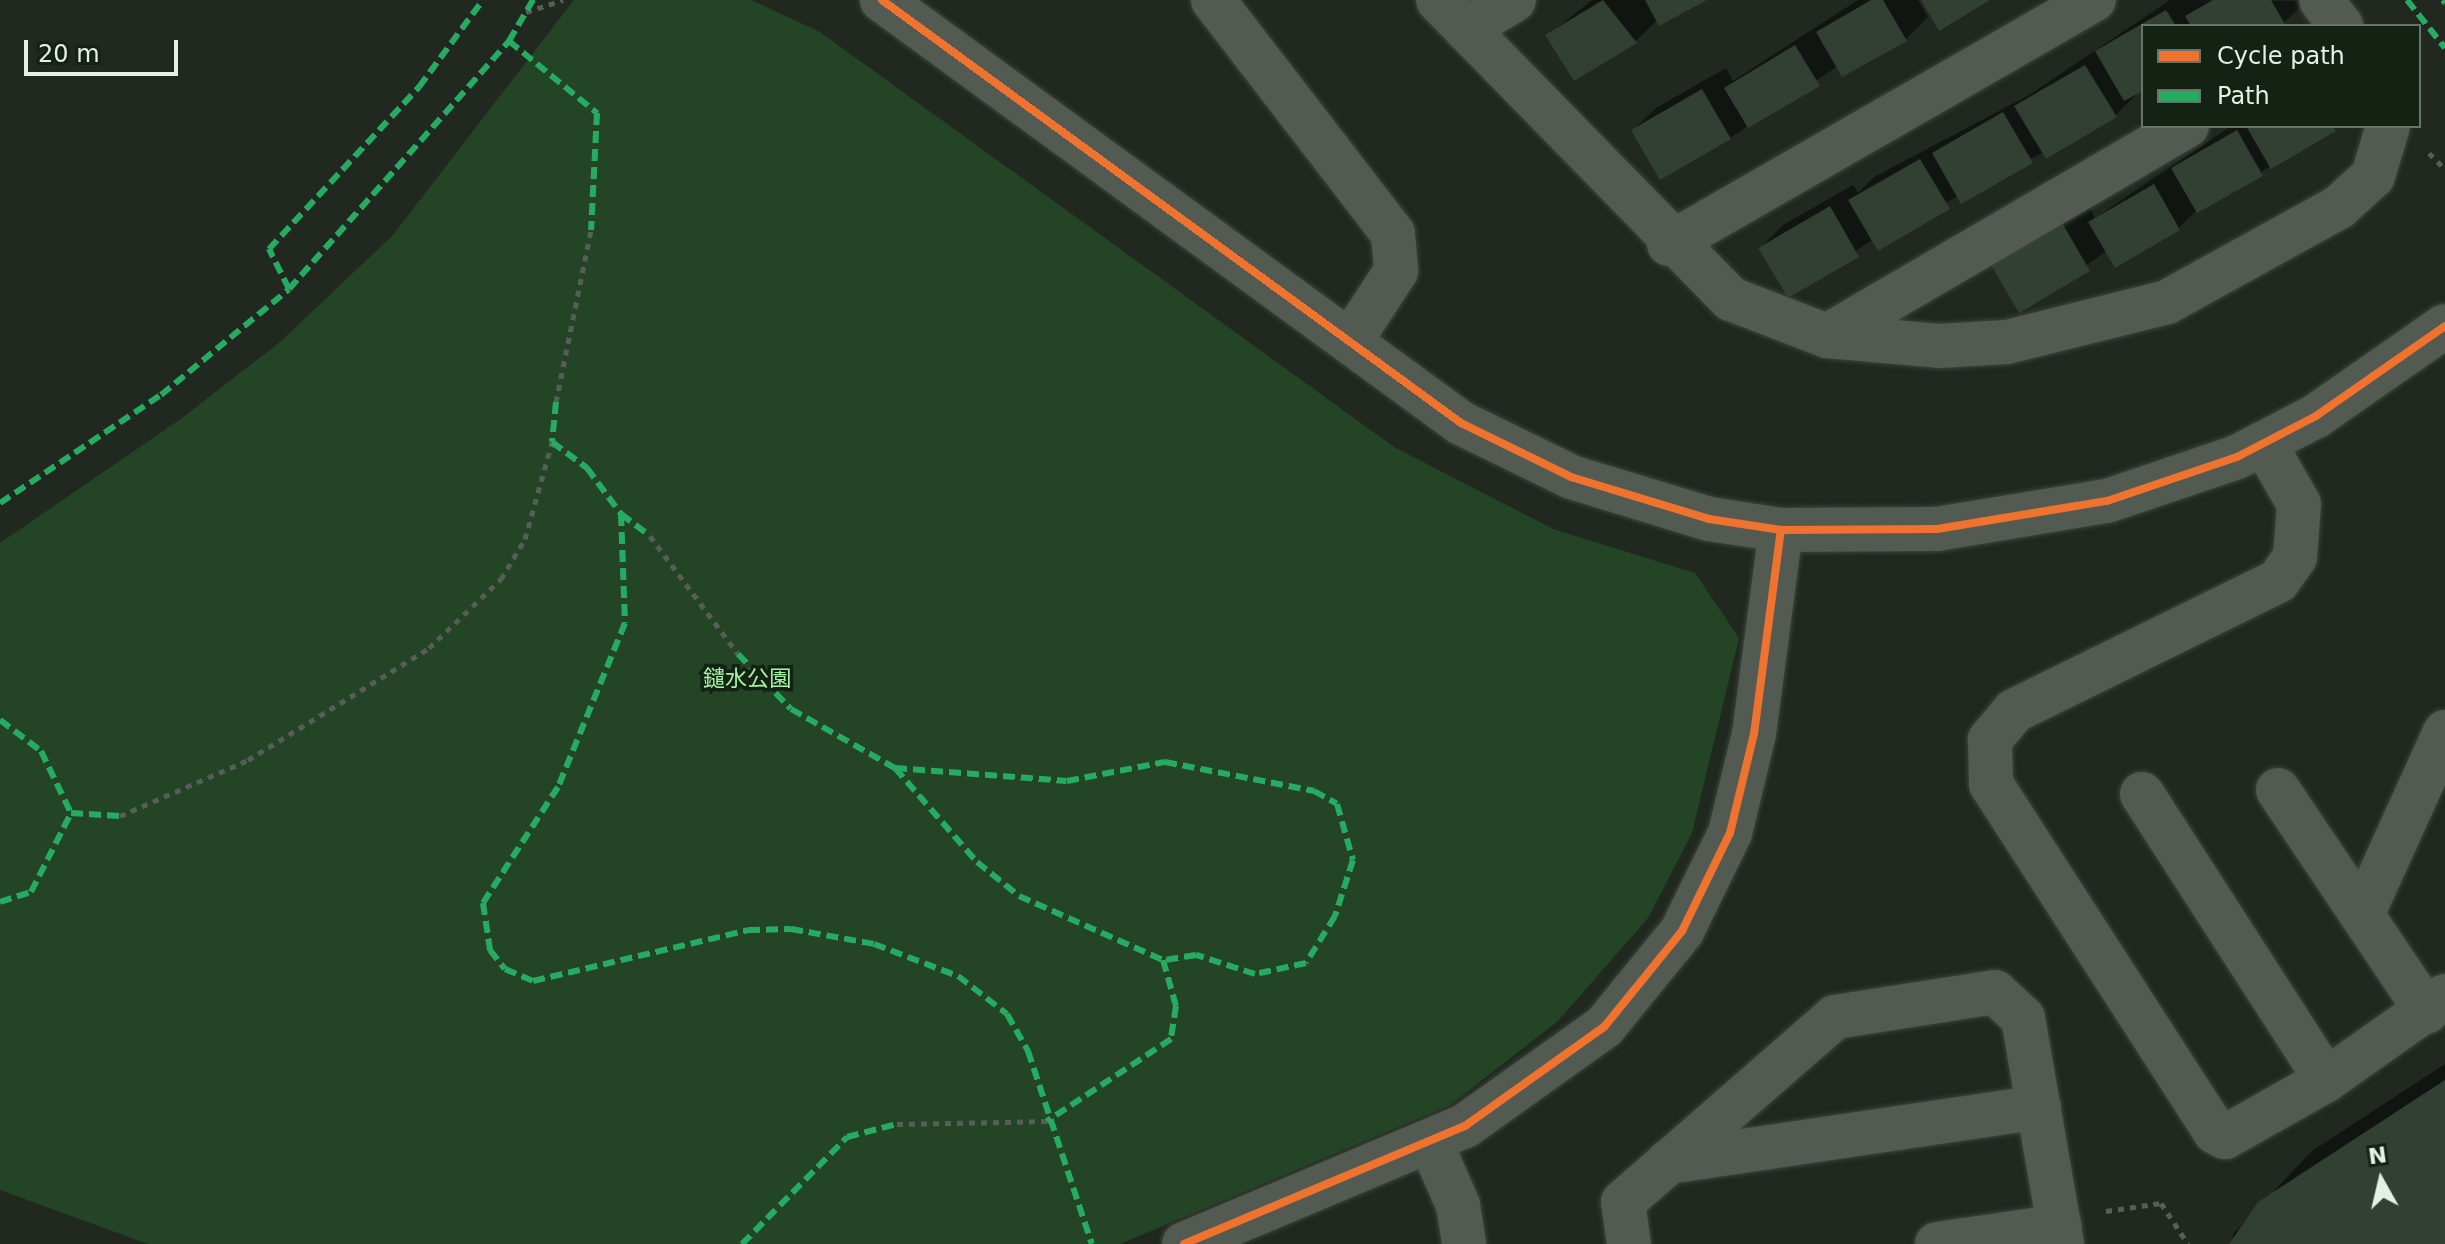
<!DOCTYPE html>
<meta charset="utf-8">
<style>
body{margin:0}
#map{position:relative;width:2445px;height:1244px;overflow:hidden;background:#202820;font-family:"DejaVu Sans","Noto Sans JP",sans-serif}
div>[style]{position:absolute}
.green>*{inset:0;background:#244525}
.shadow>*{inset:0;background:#0007}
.building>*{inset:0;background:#324033}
.path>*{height:5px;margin-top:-2.5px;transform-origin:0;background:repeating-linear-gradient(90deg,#575e57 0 6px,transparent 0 12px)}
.roads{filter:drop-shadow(0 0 2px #3c433c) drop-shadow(0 0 2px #3c433c)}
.minor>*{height:44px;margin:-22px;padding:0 22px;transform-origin:22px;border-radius:22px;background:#525a52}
.quiet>*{height:6px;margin-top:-3px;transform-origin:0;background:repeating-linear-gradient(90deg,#26ab63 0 12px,transparent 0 18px)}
.cycleway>*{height:8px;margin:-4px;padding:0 4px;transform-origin:4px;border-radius:4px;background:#ef722f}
span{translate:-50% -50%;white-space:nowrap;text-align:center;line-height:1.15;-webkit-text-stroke:7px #132213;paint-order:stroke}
.park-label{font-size:22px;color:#a6f2a7}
.legend{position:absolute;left:2141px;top:24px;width:280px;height:104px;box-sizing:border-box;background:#132213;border:2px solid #677467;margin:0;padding:10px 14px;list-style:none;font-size:24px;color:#e5efe5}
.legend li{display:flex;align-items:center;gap:16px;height:40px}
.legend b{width:40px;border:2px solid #677467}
.north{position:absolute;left:2341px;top:1140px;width:80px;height:80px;-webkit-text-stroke:6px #132213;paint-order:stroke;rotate:352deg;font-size:22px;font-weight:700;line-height:32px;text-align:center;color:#e5efe5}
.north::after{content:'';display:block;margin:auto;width:28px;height:36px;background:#e5efe5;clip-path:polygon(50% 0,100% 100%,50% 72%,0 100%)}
.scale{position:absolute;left:24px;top:40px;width:154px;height:36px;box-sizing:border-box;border:4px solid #e5efe5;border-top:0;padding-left:10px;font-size:24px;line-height:28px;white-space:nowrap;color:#e5efe5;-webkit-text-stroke:6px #132213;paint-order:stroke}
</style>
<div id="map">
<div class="green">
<i style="clip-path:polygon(574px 0,751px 0,820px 32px,1394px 447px,1553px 529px,1695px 573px,1739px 638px,1692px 833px,1648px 918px,1558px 1021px,1450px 1105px,1120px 1244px,148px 1244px,0 1190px,0 543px,182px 418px,280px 342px,393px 235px)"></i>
</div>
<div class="shadow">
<i style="clip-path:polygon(1592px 0,1702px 0,1658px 19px,1636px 41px,1548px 35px)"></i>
<i style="clip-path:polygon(1858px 0,1918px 0,1928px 17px,1905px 40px,1838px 66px,1730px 138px,1633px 130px,1656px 108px,1726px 68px,1733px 81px)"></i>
<i style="clip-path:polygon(2170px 0,2307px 1px,2280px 26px,2143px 26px,2143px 88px,2115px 116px,1874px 239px,1788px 295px,1760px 248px,1783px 225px,1853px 185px,1858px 193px,1874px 177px,2029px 95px)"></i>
<i style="clip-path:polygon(2231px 126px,2338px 126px,2197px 210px,2179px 228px,2107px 251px,2020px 310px,1992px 263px,2085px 199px,2095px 218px)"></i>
<i style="clip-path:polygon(2445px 1064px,2445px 1244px,2233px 1244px,2233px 1234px,2312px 1151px)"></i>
</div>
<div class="building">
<i style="clip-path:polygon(1603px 0,1637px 43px,1574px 81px,1545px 35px)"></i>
<i style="clip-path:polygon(1645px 0,1707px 0,1659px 26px)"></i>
<i style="clip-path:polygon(1871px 0,1883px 0,1907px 41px,1842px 77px,1816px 32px)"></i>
<i style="clip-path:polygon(1921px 0,1990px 0,1939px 31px)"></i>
<i style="clip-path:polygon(2213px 0,2271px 0,2286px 26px,2191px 26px,2185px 16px)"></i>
<i style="clip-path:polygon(2166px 10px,2176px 26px,2143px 26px,2143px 91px,2124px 101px,2095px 51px)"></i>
<i style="clip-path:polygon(1795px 45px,1820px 86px,1748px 128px,1724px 88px)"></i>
<i style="clip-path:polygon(2085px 65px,2117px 117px,2046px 159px,2014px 106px)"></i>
<i style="clip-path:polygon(1702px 89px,1731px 139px,1660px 180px,1631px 130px)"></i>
<i style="clip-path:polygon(2003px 112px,2033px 163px,1961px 204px,1932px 153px)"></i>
<i style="clip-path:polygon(2246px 126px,2333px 126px,2336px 131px,2271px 169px)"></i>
<i style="clip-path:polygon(2237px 130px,2263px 176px,2197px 213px,2171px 168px)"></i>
<i style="clip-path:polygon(1920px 159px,1950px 209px,1878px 251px,1848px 200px)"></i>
<i style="clip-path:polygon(2154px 184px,2180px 230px,2115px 268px,2088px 222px)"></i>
<i style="clip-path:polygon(1830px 206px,1859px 257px,1788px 298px,1758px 248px)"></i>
<i style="clip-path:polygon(2061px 221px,2090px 271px,2019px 313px,1990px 263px)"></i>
<i style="clip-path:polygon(2445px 1080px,2445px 1244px,2229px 1244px,2258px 1202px)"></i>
</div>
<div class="path">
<i style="left:526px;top:12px;width:39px;rotate:-18deg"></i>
<i style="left:2429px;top:153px;width:23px;rotate:45deg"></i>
<i style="left:556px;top:402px;width:176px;rotate:-78.5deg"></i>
<i style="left:650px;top:536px;width:147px;rotate:53.3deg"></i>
<i style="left:120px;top:816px;width:140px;rotate:-23.6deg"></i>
<i style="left:248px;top:760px;width:213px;rotate:-31.7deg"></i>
<i style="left:429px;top:648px;width:100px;rotate:-43.8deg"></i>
<i style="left:501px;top:579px;width:47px;rotate:-59deg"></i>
<i style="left:525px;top:539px;width:101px;rotate:-74.4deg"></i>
<i style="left:897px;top:1124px;width:150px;rotate:-1.1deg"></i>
<i style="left:2106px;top:1211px;width:56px;rotate:-8.3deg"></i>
<i style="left:2161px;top:1203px;width:49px;rotate:56.6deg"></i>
</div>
<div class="roads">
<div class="minor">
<i style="left:882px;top:0;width:717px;rotate:36.15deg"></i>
<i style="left:1461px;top:423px;width:123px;rotate:26.1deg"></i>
<i style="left:1571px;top:477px;width:144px;rotate:16.9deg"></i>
<i style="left:1709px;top:519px;width:73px;rotate:8.7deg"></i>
<i style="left:1781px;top:530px;width:156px;rotate:-0.4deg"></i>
<i style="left:1937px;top:529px;width:172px;rotate:-9.4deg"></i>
<i style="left:2107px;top:501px;width:137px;rotate:-18.7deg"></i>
<i style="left:2237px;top:457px;width:89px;rotate:-27.4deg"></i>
<i style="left:2316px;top:416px;width:157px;rotate:-34.9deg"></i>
<i style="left:1213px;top:0;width:295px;rotate:52.4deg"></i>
<i style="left:1393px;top:234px;width:37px;rotate:85deg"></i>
<i style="left:1396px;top:271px;width:82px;rotate:123.1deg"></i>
<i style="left:1438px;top:0;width:419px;rotate:45.6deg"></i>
<i style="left:1731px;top:299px;width:103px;rotate:21.1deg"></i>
<i style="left:1827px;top:336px;width:112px;rotate:5.1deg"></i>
<i style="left:1939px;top:346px;width:68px;rotate:-3.4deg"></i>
<i style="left:2007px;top:342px;width:165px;rotate:-14deg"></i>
<i style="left:2167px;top:302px;width:196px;rotate:-28.9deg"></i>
<i style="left:2339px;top:207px;width:46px;rotate:-42.4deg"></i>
<i style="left:2373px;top:176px;width:52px;rotate:-73.3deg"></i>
<i style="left:2321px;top:0;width:33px;rotate:52deg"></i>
<i style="left:1466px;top:29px;width:56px;rotate:-31.1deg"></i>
<i style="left:1669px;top:244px;width:490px;rotate:-29.9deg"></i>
<i style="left:1827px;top:336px;width:417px;rotate:-30.3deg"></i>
<i style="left:2264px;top:443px;width:70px;rotate:60.2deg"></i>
<i style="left:2299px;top:504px;width:53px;rotate:94.3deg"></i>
<i style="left:2295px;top:557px;width:29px;rotate:125deg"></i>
<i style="left:2278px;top:581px;width:294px;rotate:153.8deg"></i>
<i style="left:2014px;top:711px;width:38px;rotate:130deg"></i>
<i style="left:1990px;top:740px;width:44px;rotate:88.7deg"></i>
<i style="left:1991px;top:784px;width:414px;rotate:57.2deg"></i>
<i style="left:2215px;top:1132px;width:11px;rotate:27deg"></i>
<i style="left:2225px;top:1137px;width:116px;rotate:-29.4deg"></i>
<i style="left:2326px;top:1080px;width:146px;rotate:-35.2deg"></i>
<i style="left:2278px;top:790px;width:267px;rotate:56.1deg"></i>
<i style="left:2142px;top:794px;width:340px;rotate:57.2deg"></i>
<i style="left:2362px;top:915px;width:201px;rotate:-65.6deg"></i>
<i style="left:1430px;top:1141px;width:70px;rotate:66.4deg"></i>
<i style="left:1458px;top:1205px;width:39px;rotate:81deg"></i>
<i style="left:1668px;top:1162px;width:375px;rotate:-8.4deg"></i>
<i style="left:1184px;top:1244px;width:305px;rotate:-22.8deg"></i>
<i style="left:1465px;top:1126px;width:171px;rotate:-35.5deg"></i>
<i style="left:1604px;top:1027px;width:124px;rotate:-50.9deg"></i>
<i style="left:1682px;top:931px;width:109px;rotate:-63.9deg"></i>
<i style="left:1730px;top:833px;width:102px;rotate:-76.4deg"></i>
<i style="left:1754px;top:734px;width:206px;rotate:-82.5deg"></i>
<i style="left:1629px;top:1244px;width:42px;rotate:-98.1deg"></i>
<i style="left:1623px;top:1202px;width:281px;rotate:-41.1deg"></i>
<i style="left:1835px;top:1017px;width:162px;rotate:-8.9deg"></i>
<i style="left:1995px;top:992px;width:38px;rotate:43deg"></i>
<i style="left:2023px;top:1018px;width:229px;rotate:80.2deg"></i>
<i style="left:1937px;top:1244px;width:124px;rotate:-8.3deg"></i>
</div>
</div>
<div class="quiet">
<i style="left:2407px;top:0;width:61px;rotate:51.6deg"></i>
<i style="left:2443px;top:0;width:4px;rotate:56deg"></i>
<i style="left:509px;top:41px;width:114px;rotate:39.3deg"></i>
<i style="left:597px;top:113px;width:117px;rotate:92.9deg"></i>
<i style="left:289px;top:289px;width:45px;rotate:-116.6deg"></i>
<i style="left:269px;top:249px;width:221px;rotate:-47.2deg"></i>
<i style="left:419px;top:87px;width:108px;rotate:-53.7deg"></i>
<i style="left:556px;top:402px;width:40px;rotate:95.7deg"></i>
<i style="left:552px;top:442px;width:44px;rotate:36.6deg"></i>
<i style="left:587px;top:468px;width:57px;rotate:53.5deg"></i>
<i style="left:621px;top:514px;width:36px;rotate:37deg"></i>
<i style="left:0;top:503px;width:194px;rotate:-33.9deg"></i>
<i style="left:161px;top:395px;width:166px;rotate:-39.6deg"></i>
<i style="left:289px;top:289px;width:332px;rotate:-48.4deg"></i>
<i style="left:509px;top:41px;width:48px;rotate:-59.7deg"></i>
<i style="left:621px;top:514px;width:109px;rotate:87.9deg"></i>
<i style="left:625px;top:623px;width:177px;rotate:112.2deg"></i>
<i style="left:558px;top:787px;width:138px;rotate:122.9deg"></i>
<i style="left:483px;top:903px;width:48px;rotate:81.5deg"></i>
<i style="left:490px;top:950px;width:24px;rotate:52deg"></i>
<i style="left:505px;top:969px;width:30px;rotate:23deg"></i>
<i style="left:533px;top:981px;width:221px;rotate:-13.3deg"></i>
<i style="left:748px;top:930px;width:43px;rotate:-1.3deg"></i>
<i style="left:791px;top:929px;width:84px;rotate:10.2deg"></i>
<i style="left:874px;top:944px;width:90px;rotate:20.9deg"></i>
<i style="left:958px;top:976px;width:62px;rotate:37.8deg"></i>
<i style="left:1007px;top:1014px;width:43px;rotate:60.4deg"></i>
<i style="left:1028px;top:1051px;width:203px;rotate:71.7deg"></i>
<i style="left:738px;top:654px;width:76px;rotate:46.1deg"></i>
<i style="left:791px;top:709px;width:120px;rotate:29.6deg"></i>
<i style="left:895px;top:768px;width:125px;rotate:48.9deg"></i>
<i style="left:977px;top:862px;width:54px;rotate:39deg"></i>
<i style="left:1019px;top:896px;width:158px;rotate:24deg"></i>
<i style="left:1163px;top:960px;width:48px;rotate:74.2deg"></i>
<i style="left:1176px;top:1006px;width:33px;rotate:99deg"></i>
<i style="left:1171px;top:1039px;width:149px;rotate:146.5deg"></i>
<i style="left:0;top:720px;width:51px;rotate:37.1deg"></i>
<i style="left:41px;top:751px;width:69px;rotate:64.2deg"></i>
<i style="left:71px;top:813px;width:49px;rotate:3.5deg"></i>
<i style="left:895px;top:768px;width:172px;rotate:4.3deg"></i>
<i style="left:1067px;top:781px;width:100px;rotate:-11deg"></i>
<i style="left:1165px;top:762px;width:152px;rotate:11deg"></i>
<i style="left:1314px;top:791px;width:26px;rotate:29deg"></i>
<i style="left:1337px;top:804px;width:58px;rotate:74.1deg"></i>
<i style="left:1353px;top:860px;width:59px;rotate:107.8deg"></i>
<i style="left:1335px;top:916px;width:55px;rotate:121.7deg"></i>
<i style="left:1306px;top:963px;width:52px;rotate:167.8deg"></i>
<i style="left:1255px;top:974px;width:62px;rotate:-162.1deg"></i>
<i style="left:1196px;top:955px;width:33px;rotate:171deg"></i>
<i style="left:0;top:902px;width:33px;rotate:-18deg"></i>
<i style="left:31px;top:892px;width:89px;rotate:-63.1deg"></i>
<i style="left:742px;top:1244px;width:150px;rotate:-45.5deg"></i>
<i style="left:847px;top:1137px;width:52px;rotate:-14.6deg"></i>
</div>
<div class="cycleway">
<i style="left:882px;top:0;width:717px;rotate:36.15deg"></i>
<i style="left:1461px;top:423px;width:123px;rotate:26.1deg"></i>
<i style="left:1571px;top:477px;width:144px;rotate:16.9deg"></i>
<i style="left:1709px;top:519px;width:73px;rotate:8.7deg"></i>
<i style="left:1781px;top:530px;width:156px;rotate:-0.4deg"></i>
<i style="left:1937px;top:529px;width:172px;rotate:-9.4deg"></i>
<i style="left:2107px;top:501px;width:137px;rotate:-18.7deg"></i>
<i style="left:2237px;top:457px;width:89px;rotate:-27.4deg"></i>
<i style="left:2316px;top:416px;width:157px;rotate:-34.9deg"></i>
<i style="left:1184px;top:1244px;width:305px;rotate:-22.8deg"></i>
<i style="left:1465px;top:1126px;width:171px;rotate:-35.5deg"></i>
<i style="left:1604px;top:1027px;width:124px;rotate:-50.9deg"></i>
<i style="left:1682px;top:931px;width:109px;rotate:-63.9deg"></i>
<i style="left:1730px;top:833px;width:102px;rotate:-76.4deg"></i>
<i style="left:1754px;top:734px;width:206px;rotate:-82.5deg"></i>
</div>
<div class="park-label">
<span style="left:747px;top:679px">鑓水公園</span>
</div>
<ul class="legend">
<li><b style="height:10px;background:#ef722f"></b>Cycle path</li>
<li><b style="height:10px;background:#26ab63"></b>Path</li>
</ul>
<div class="north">N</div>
<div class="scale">20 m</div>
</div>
